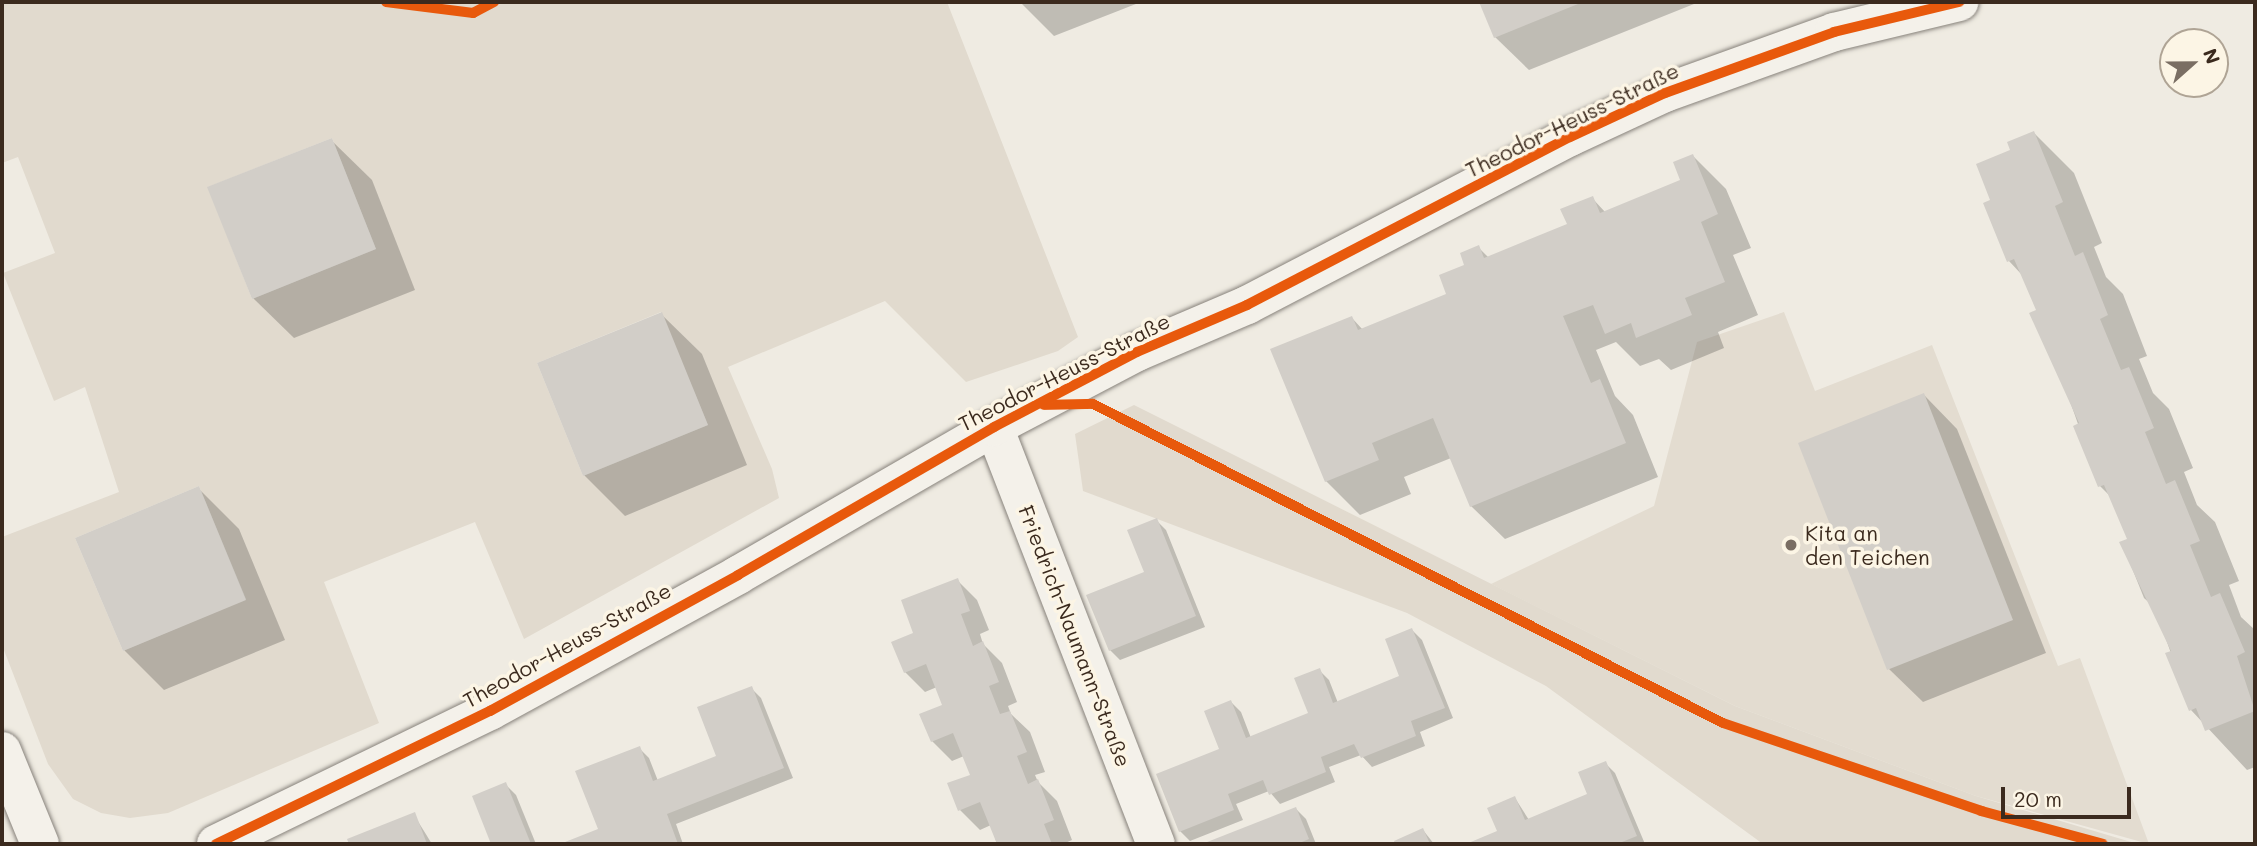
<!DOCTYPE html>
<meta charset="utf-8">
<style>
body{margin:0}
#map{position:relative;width:2257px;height:846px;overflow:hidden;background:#efebe2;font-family:Mali,sans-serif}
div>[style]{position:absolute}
.built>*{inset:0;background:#e3dcd0}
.green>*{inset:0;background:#e1dace}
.shadow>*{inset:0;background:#0003}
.building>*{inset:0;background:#d2cec8}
.roads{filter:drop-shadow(0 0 2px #87827b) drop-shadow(0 0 2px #87827b)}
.street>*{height:38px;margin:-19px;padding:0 19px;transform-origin:19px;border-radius:19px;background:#f4f1ea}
.cycleway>*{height:10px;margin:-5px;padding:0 5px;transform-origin:5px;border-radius:5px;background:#e8590c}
.dots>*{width:19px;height:19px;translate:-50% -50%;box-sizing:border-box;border:4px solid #fcf5e5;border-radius:50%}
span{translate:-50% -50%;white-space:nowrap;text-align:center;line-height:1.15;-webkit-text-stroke:7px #fcf5e5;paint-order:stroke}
.street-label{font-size:21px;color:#3b2a1e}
.poi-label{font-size:21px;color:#3b2a1e}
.left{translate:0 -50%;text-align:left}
.frame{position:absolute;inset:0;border:4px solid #3b2a1e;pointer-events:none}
.north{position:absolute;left:2159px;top:28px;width:70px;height:70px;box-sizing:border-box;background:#fcf5e5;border:2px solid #afa495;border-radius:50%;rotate:69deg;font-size:19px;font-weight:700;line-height:28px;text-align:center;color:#3b2a1e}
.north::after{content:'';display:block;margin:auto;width:24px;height:32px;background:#7a6e63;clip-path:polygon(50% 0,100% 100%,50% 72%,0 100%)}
.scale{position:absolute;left:2001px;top:787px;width:130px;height:32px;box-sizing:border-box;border:4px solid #3b2a1e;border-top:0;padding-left:9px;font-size:21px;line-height:24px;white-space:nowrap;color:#3b2a1e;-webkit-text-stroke:5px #fcf5e5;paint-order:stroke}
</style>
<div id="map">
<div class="built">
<i style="clip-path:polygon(1784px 312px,1815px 391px,1932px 345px,2058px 666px,2080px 658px,2149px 844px,1976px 796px,1735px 706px,1491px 584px,1654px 506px,1697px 342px)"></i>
</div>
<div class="green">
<i style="clip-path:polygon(evenodd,2px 2px,947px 2px,1078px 337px,1058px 351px,966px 382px,885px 301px,728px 367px,772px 469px,779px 498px,524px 639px,475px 522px,324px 582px,379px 723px,168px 813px,130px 818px,101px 813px,73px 799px,48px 764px,2px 645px,2px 537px,119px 492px,85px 387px,54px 401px,3px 273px,55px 253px,18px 157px,2px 163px,2px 2px,332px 138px,376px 249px,252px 299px,208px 187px,332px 138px,2px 2px,661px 312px,708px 425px,583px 476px,537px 363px,661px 312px,2px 2px,199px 486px,246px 599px,123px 651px,75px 538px,199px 486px)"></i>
<i style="clip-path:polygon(1134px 405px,1735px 706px,1976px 796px,2138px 844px,1763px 844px,1546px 686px,1407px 613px,1083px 491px,1075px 434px)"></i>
</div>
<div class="shadow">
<i style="clip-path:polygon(1020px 2px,1141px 2px,1054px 36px)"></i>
<i style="clip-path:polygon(1481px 2px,1699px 2px,1529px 70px,1495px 37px)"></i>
<i style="clip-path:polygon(2034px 133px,2074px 173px,2102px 243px,2094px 247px,2106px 277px,2123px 294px,2147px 356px,2139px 359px,2153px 393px,2169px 409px,2193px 468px,2184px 472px,2197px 505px,2215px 522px,2239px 581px,2229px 585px,2241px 617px,2255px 630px,2255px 767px,2247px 770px,2191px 710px,2155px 608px,2144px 598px,2122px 543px,2129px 540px,2112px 498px,2100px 486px,2038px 311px,2023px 276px,2009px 261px,1993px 201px,2012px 151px)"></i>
<i style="clip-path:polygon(331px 140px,372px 180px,415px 290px,294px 338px,253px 298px)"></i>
<i style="clip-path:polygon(1693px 156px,1726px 189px,1751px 248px,1733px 255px,1758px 315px,1718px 332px,1724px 348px,1671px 370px,1659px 359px,1640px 366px,1616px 342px,1596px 350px,1615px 396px,1633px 415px,1658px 477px,1505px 539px,1471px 506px,1451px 458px,1404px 477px,1411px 494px,1360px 515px,1326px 481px,1352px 318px,1363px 330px,1448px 295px,1478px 247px,1489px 258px,1569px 225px,1592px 198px,1606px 213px,1683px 181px)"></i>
<i style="clip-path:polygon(661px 314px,702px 354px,747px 465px,625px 516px,584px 475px,539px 364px)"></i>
<i style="clip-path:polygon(1924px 395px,1957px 429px,2046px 653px,1923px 702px,1889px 669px)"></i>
<i style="clip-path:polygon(198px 488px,239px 529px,285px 640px,164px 690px,124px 650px)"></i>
<i style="clip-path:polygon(1156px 520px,1166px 530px,1205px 627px,1120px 660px,1110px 650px,1146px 572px)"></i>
<i style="clip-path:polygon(957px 580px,977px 600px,989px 630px,980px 634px,983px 644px,1002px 663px,1017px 702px,1008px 706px,1011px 714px,1030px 732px,1045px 772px,1035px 775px,1038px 782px,1057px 801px,1072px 840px,1063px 844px,997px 844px,991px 825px,980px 830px,960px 810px,972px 776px,964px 756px,952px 761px,932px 741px,944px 706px,937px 687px,925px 692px,905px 672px,915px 634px)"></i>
<i style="clip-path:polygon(1412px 630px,1422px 640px,1453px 718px,1420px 732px,1425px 746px,1372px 767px,1361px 755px,1329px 767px,1335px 782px,1280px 804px,1269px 791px,1236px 804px,1243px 820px,1190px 841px,1180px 831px,1221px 750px,1231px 702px,1241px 712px,1251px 738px,1310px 714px,1319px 670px,1329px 680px,1338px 703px,1401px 677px)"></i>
<i style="clip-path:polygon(751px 688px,761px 698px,793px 778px,676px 824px,683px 844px,564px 844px,600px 830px,639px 748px,649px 758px,658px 781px,718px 757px)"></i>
<i style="clip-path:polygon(1605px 763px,1615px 773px,1645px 844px,1470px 844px,1499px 832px,1515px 798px,1529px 820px,1589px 795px)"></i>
<i style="clip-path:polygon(506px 785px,516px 795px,536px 844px,493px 844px,474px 797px)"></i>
<i style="clip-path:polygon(1296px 809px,1306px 819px,1316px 844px,1207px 844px)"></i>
<i style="clip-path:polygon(414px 815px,432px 844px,351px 844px,349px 840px)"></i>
<i style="clip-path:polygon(1423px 830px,1434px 844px,1397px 844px,1396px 842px)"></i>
</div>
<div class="building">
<i style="clip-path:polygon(1479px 2px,1583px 2px,1494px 38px)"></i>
<i style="clip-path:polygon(2034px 131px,2063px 202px,2055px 206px,2075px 256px,2083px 252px,2108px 315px,2100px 319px,2121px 370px,2129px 367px,2154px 428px,2145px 432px,2166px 484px,2175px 480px,2200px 541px,2190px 545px,2211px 597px,2220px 593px,2245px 652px,2237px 656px,2255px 711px,2205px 731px,2196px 708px,2189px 711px,2165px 653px,2171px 651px,2119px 542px,2127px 539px,2104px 485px,2098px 487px,2073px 426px,2079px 423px,2029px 313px,2036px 310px,2014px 259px,2007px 262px,1983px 203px,1990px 200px,1976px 164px,2010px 150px,2007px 142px)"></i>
<i style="clip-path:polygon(332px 138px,376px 249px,252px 299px,207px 187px)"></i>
<i style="clip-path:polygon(1693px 154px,1718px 214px,1701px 222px,1725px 282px,1685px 298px,1692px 315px,1636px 338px,1631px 323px,1605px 334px,1593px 305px,1563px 316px,1591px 383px,1600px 379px,1626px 443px,1470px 507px,1433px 418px,1372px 443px,1379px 460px,1325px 482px,1270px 349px,1352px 316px,1358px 330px,1446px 294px,1439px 275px,1464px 265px,1460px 253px,1479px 245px,1484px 258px,1567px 224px,1560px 209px,1593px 196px,1600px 213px,1680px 180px,1673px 162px)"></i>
<i style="clip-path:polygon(662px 312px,708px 425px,583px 476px,537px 363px)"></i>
<i style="clip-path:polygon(1924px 393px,2013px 620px,1887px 670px,1798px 443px)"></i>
<i style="clip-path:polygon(199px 486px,246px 600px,123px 651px,75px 538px)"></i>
<i style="clip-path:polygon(1157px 518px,1196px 616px,1109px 651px,1086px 595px,1144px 572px,1127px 530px)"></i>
<i style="clip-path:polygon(958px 578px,970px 611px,961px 614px,973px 646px,983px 641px,999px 682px,989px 686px,1000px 714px,1010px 711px,1027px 752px,1017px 756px,1028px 784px,1038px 779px,1054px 820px,1044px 824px,1052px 844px,997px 844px,980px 802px,958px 811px,947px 783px,970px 775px,953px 733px,931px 742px,919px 714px,942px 705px,926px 664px,904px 673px,891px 642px,913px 633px,901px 600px)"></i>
<i style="clip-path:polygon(1412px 628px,1445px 708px,1411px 721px,1416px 736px,1361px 758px,1354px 744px,1321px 757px,1326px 772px,1269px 795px,1263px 780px,1228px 794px,1234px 810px,1179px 832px,1156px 774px,1219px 749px,1204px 711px,1231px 700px,1246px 738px,1308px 713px,1294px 678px,1320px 668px,1333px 703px,1399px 676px,1385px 639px)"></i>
<i style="clip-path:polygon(752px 686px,784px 768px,667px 814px,678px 844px,560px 844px,598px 829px,575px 771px,640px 746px,653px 781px,716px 756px,697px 707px)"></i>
<i style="clip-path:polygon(1606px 761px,1637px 836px,1617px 844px,1466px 844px,1497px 831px,1487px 808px,1515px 796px,1525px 820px,1587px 794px,1578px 772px)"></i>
<i style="clip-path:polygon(506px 782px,531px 844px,491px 844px,472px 796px)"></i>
<i style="clip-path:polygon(1296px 807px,1309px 839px,1297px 844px,1202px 844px)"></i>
<i style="clip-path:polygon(415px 812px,427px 844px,349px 844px,347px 839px)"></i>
<i style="clip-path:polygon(1423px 828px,1430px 844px,1395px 844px,1394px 841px)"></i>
</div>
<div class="roads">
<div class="street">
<i style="left:994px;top:427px;width:447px;rotate:68.8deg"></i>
<i style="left:2px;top:751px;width:100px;rotate:67.8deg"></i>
<i style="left:216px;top:844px;width:305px;rotate:-25.9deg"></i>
<i style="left:490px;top:711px;width:283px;rotate:-28.7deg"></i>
<i style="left:738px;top:575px;width:296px;rotate:-30deg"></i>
<i style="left:994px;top:427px;width:161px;rotate:-27.7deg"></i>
<i style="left:1137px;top:352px;width:120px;rotate:-23.1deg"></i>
<i style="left:1247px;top:305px;width:364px;rotate:-27.5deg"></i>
<i style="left:1570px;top:137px;width:105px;rotate:-24.9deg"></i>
<i style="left:1665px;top:93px;width:180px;rotate:-19.8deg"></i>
<i style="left:1834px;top:32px;width:129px;rotate:-13.5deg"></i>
</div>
</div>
<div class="cycleway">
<i style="left:386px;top:2px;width:88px;rotate:7.2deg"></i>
<i style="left:473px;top:13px;width:24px;rotate:-28deg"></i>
<i style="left:1044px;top:405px;width:49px;rotate:-1.2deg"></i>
<i style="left:1093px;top:404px;width:706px;rotate:26.86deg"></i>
<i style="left:1723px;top:723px;width:273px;rotate:18.8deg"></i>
<i style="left:1981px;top:811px;width:126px;rotate:15.1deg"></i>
<i style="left:216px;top:844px;width:305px;rotate:-25.9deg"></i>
<i style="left:490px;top:711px;width:283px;rotate:-28.7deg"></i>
<i style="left:738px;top:575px;width:296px;rotate:-30deg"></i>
<i style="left:994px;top:427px;width:161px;rotate:-27.7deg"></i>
<i style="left:1137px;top:352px;width:120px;rotate:-23.1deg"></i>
<i style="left:1247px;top:305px;width:364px;rotate:-27.5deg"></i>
<i style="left:1570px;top:137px;width:105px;rotate:-24.9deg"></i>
<i style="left:1665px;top:93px;width:180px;rotate:-19.8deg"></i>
<i style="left:1834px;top:32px;width:129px;rotate:-13.5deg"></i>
</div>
<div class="dots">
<i style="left:1791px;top:545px;background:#7a6e63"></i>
</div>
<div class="street-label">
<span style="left:1572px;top:120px;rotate:-26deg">Theodor-Heuss-Straße</span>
<span style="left:1064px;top:372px;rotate:-27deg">Theodor-Heuss-Straße</span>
<span style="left:1075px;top:636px;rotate:69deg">Friedrich-Naumann-Straße</span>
<span style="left:567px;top:645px;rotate:-29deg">Theodor-Heuss-Straße</span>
</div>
<div class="poi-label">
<span class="left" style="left:1805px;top:545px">Kita an<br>den Teichen</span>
</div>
<div class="frame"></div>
<div class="north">N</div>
<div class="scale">20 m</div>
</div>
